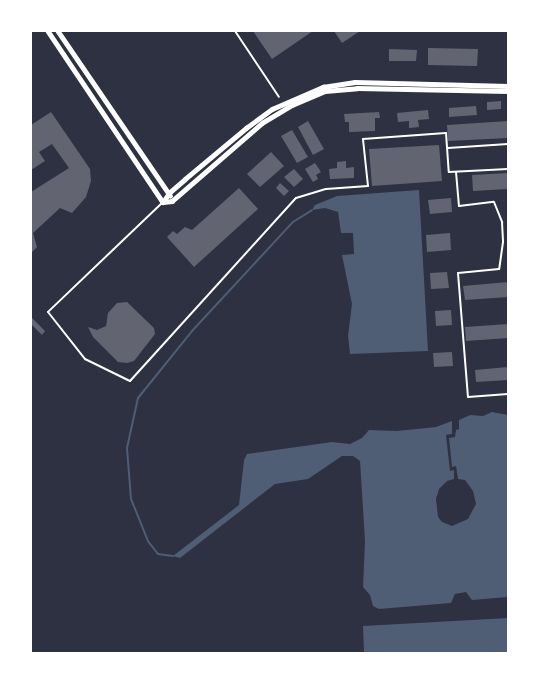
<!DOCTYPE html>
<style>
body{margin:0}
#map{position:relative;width:539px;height:684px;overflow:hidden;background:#2d3142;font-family:"Fira Sans",sans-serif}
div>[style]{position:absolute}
.water>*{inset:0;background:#4f5d75}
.stream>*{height:2px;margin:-1px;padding:0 1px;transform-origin:1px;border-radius:1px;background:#4f5d75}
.building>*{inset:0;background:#626471}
.service>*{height:2px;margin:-1px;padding:0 1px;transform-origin:1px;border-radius:1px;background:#fff}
.tertiary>*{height:4.5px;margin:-2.25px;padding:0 2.25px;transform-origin:2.25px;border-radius:2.25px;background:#fff}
span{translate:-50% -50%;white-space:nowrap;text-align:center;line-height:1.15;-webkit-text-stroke:4px #fff;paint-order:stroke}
.frame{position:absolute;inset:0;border:32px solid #fff;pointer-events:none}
</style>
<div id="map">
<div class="water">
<i style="clip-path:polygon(419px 190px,428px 351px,350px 354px,348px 336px,352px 304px,342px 255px,354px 254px,353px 233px,341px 233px,338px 212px,325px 208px,312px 210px,315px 205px,337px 196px)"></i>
<i style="clip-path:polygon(492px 412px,508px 415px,508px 597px,472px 600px,466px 592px,455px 594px,451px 603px,379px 609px,373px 606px,370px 595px,363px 587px,365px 541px,360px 461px,353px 456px,342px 456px,308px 479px,275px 484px,180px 558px,173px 556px,239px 505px,244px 460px,247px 454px,332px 442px,350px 444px,362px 438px,369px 430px,397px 431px,436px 427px,452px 421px,452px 434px,446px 435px,450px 471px,454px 470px,454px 479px,447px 481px,439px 489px,436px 499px,438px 517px,442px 522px,452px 526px,468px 519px,476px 504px,473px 491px,465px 480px,458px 479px,456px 466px,452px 467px,449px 438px,455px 437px,456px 430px,459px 429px,459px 420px,470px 415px,483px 416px)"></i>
<i style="clip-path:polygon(508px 618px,508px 653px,364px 653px,363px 626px)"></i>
</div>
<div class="stream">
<i style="left:173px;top:556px;width:15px;rotate:-172deg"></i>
<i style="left:158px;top:554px;width:16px;rotate:-128deg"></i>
<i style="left:148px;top:541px;width:45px;rotate:-112deg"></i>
<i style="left:131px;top:499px;width:51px;rotate:-94.5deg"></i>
<i style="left:127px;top:448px;width:51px;rotate:-77.6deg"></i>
<i style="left:138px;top:398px;width:86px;rotate:-51.1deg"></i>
<i style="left:192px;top:331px;width:149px;rotate:-47.2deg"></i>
<i style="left:293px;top:222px;width:22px;rotate:-32deg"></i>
</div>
<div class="building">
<i style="clip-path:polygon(253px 31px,313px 31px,272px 59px)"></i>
<i style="clip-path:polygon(334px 31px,360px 31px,342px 43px)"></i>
<i style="clip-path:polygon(428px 48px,478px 49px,477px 66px,428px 65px)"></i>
<i style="clip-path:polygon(389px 49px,417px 50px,416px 61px,389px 61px)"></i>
<i style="clip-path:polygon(501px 101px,501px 109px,487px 110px,487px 102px)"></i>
<i style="clip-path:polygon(476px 106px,477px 115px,449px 117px,449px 108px)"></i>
<i style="clip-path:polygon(428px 110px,429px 119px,418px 120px,419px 127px,409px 128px,409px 121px,398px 122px,397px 113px)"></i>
<i style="clip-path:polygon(51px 112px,90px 169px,91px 181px,86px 197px,72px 213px,60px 208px,33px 233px,37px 247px,31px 253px,31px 192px,69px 168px,52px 144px,39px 152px,45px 161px,31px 170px,31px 125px)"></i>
<i style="clip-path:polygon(379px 112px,380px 118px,375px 118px,375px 131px,349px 132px,349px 122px,345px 122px,344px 114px)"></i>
<i style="clip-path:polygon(308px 121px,324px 149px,313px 155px,298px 127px)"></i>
<i style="clip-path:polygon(508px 121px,508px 138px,448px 141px,447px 125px)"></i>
<i style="clip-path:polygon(292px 130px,308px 157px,297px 163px,281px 136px)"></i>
<i style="clip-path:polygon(439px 145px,442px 181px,372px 186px,369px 149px)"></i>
<i style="clip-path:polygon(271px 152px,284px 166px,260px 187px,247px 174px)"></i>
<i style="clip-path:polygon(346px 161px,346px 168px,354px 167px,354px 178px,330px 179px,329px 169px,337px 168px,337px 162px)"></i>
<i style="clip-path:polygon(315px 163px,321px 172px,316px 175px,318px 179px,313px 182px,305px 169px)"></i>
<i style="clip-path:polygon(294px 169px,303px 179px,294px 187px,284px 177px)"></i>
<i style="clip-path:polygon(508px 173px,508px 189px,473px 191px,472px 175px)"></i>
<i style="clip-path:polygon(280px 183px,289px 191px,284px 196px,276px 188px)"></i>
<i style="clip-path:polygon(239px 188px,258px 209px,194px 267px,167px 237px,173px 231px,177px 234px,185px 227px,192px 230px)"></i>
<i style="clip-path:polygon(451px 198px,452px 212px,430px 214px,428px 200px)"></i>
<i style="clip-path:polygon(450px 233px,451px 250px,427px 252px,426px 235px)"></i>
<i style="clip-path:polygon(447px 272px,449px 288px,431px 289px,430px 273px)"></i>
<i style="clip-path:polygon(508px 282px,508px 297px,465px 300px,463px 286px)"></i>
<i style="clip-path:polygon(127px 302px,154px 328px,155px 334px,134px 361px,127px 363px,118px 362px,93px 337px,88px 327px,97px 330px,106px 326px,108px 313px,117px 303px)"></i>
<i style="clip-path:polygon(451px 310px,452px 325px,436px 326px,435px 311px)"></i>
<i style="clip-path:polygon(31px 317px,45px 331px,42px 335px,31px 324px)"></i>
<i style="clip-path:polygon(508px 324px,508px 338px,466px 341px,465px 327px)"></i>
<i style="clip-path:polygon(452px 352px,453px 366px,434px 367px,433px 353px)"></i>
<i style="clip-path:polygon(508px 367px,508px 380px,476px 382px,475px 370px)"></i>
</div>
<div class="service">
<i style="left:235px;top:31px;width:79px;rotate:56.3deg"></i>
<i style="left:448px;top:148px;width:60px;rotate:-3.8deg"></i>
<i style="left:456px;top:172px;width:34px;rotate:85deg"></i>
<i style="left:459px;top:206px;width:35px;rotate:-7deg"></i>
<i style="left:494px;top:202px;width:22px;rotate:68deg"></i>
<i style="left:502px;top:222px;width:20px;rotate:87deg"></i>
<i style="left:503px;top:242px;width:27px;rotate:98deg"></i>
<i style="left:499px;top:269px;width:41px;rotate:174.4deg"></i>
<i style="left:458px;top:273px;width:124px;rotate:85.4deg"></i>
<i style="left:468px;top:397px;width:40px;rotate:-4.3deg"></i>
<i style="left:163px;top:202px;width:159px;rotate:136.3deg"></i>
<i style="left:48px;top:312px;width:60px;rotate:51.8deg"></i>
<i style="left:85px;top:359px;width:50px;rotate:26.1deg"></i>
<i style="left:130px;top:381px;width:247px;rotate:-47.8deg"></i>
<i style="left:296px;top:198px;width:31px;rotate:-17deg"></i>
<i style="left:326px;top:189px;width:42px;rotate:-4.1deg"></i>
<i style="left:368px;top:186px;width:47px;rotate:-96.1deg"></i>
<i style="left:363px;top:139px;width:83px;rotate:-4.1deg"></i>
<i style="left:446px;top:133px;width:39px;rotate:86deg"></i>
<i style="left:449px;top:172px;width:59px;rotate:-2.9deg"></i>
</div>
<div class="tertiary">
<i style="left:48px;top:31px;width:206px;rotate:56.1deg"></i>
<i style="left:58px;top:31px;width:199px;rotate:55.7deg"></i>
<i style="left:163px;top:202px;width:11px;rotate:-56deg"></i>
<i style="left:169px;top:193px;width:21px;rotate:-41deg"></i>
<i style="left:185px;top:179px;width:80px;rotate:-39.9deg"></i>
<i style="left:246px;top:128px;width:32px;rotate:-36deg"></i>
<i style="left:272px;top:109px;width:56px;rotate:-23.3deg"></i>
<i style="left:323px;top:87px;width:32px;rotate:-9deg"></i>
<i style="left:355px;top:82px;width:153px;rotate:1.5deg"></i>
<i style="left:163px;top:202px;width:9px;rotate:-6deg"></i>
<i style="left:172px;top:201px;width:119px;rotate:-40.9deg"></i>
<i style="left:262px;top:123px;width:35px;rotate:-31deg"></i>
<i style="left:292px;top:105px;width:36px;rotate:-23deg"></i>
<i style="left:325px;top:91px;width:32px;rotate:-5deg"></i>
<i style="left:357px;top:88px;width:151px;rotate:1.1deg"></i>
</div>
<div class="frame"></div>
</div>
